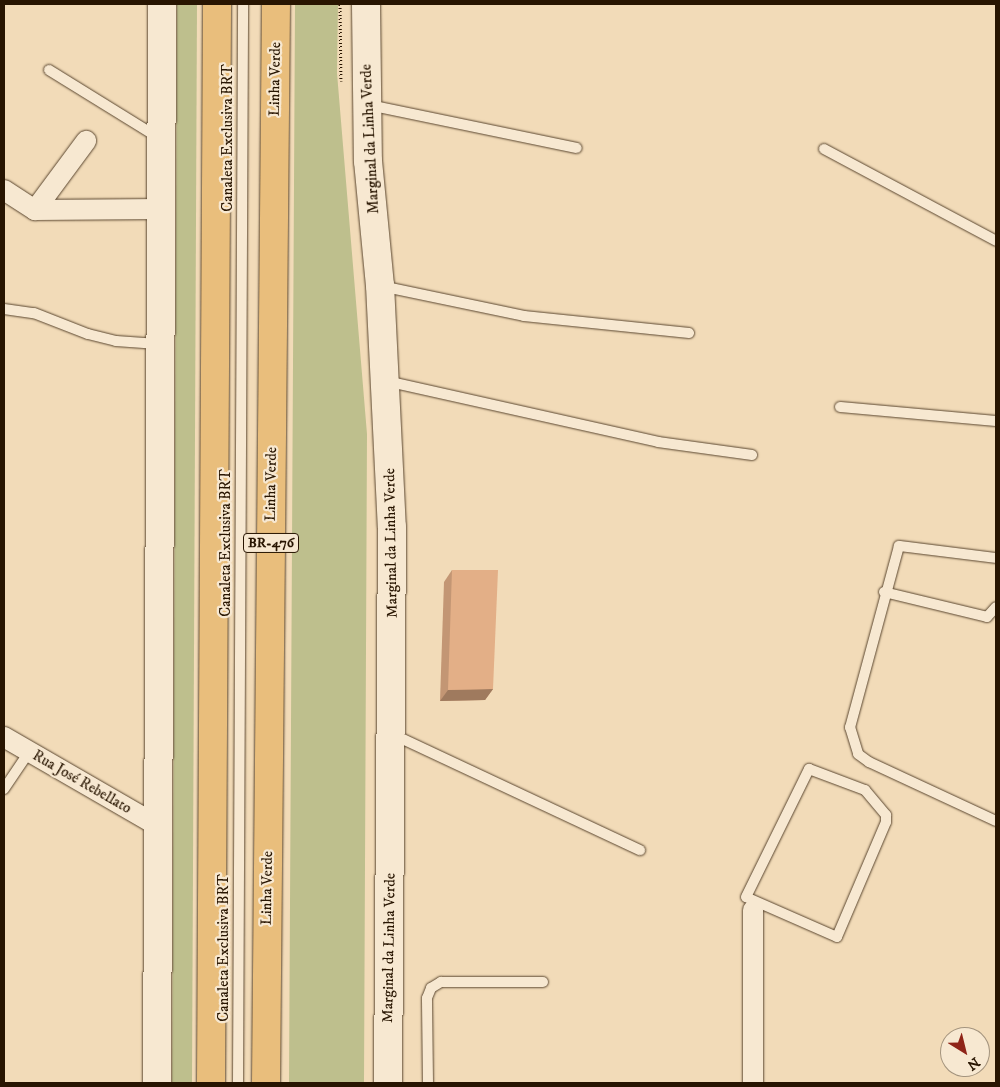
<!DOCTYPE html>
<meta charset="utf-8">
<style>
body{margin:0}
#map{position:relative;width:1000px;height:1087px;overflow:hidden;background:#f2dbb8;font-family:"IM FELL DW Pica",serif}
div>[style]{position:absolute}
.green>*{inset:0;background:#bebf8d}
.path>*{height:3px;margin-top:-1.5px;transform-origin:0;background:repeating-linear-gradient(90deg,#281501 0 1px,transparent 0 3.5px)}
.roads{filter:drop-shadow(0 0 1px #5a462f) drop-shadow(0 0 1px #5a462f)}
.service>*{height:10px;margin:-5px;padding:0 5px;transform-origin:5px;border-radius:5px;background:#f7e8d1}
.minor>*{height:20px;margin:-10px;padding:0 10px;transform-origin:10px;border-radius:10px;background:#f7e8d1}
.secondary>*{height:28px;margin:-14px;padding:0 14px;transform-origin:14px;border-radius:14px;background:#f7e8d1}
.trunk>*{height:28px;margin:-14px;padding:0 14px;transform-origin:14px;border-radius:14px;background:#e9be7c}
.wall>*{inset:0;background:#c39674}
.shaded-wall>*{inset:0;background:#9f7a5e}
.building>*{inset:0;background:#e3af87}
span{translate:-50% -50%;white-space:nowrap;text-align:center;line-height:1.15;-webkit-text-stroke:4.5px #f7e8d1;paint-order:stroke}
.shield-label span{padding:1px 4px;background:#f7e8d1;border:1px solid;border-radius:4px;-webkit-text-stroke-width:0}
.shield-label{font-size:14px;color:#281501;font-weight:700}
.street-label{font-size:15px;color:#281501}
.frame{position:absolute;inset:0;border:5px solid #281501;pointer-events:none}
.north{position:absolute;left:940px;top:1027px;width:50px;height:50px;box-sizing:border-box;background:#f7e8d1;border:1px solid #a4947e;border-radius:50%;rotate:144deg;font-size:14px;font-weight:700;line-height:20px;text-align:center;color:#281501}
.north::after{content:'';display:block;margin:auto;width:18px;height:22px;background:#8f2418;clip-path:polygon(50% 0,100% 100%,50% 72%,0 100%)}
</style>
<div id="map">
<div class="green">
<i style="clip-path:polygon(177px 4px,197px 4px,192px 1083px,172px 1083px)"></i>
<i style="clip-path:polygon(295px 4px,338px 4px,337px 73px,367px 434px,364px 1083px,289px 1083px)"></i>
</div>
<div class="path">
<i style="left:340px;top:4px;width:77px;rotate:89.3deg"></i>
</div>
<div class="roads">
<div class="service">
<i style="left:49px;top:70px;width:129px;rotate:31.7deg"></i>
<i style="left:369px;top:105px;width:212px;rotate:11.7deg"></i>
<i style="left:824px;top:149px;width:195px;rotate:28.1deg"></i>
<i style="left:381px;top:286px;width:146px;rotate:11.8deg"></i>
<i style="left:524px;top:316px;width:166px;rotate:5.9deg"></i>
<i style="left:4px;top:309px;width:30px;rotate:8deg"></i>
<i style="left:34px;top:313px;width:58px;rotate:21.3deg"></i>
<i style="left:88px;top:334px;width:29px;rotate:14deg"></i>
<i style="left:116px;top:341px;width:42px;rotate:4.1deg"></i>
<i style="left:386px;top:381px;width:279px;rotate:12.6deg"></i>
<i style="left:658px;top:442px;width:95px;rotate:7.9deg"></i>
<i style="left:840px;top:407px;width:157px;rotate:5.1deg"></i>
<i style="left:996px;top:558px;width:98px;rotate:-172.9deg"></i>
<i style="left:899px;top:546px;width:188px;rotate:105.1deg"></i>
<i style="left:850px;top:727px;width:28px;rotate:73deg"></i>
<i style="left:858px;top:754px;width:14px;rotate:36deg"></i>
<i style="left:869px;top:762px;width:140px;rotate:24.9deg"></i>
<i style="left:884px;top:592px;width:106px;rotate:13.6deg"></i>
<i style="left:987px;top:617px;width:13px;rotate:-48deg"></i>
<i style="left:392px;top:734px;width:274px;rotate:25.1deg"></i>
<i style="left:809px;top:769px;width:60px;rotate:20.6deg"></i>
<i style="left:865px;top:790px;width:33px;rotate:50deg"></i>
<i style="left:886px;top:815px;width:7px;rotate:90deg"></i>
<i style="left:886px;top:822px;width:125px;rotate:113.1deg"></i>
<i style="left:837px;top:937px;width:99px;rotate:-156.3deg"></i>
<i style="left:746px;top:897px;width:143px;rotate:-63.8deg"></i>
<i style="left:4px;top:789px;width:45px;rotate:-56deg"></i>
<i style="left:238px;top:1083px;width:1079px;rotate:-89.73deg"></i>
<i style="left:428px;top:1083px;width:85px;rotate:-90.7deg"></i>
<i style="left:427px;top:998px;width:11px;rotate:-68deg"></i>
<i style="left:431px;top:988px;width:12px;rotate:-31deg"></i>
<i style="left:441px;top:982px;width:102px"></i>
</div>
<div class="minor">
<i style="left:4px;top:190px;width:37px;rotate:33deg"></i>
<i style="left:35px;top:210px;width:126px;rotate:-0.5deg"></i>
<i style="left:35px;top:210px;width:86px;rotate:-53.5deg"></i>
<i style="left:4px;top:737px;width:180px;rotate:30deg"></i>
<i style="left:753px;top:1083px;width:173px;rotate:-90deg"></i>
</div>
<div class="secondary">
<i style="left:366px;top:4px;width:157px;rotate:89.3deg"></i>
<i style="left:368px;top:161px;width:125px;rotate:84.5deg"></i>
<i style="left:380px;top:285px;width:242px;rotate:87.2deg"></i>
<i style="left:392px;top:527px;width:556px;rotate:90.41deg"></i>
<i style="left:157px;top:1083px;width:1079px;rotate:-89.73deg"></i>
</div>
<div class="trunk">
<i style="left:211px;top:1083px;width:1079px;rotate:-89.68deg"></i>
<i style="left:266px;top:1083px;width:1079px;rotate:-89.47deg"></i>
</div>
</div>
<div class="wall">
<i style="clip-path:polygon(452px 570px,493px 689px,485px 700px,440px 701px,444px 582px)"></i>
</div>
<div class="shaded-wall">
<i style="clip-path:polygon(493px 689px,485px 700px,440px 701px,448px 690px)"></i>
</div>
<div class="building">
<i style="clip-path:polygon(452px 570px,498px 570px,493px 689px,448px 690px)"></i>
</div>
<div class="shield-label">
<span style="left:271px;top:543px">BR-476</span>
</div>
<div class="street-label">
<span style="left:275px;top:79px;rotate:-89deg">Linha Verde</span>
<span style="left:228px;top:138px;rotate:-90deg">Canaleta Exclusiva BRT</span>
<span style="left:370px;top:139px;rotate:-93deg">Marginal da Linha Verde</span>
<span style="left:271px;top:484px;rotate:-89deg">Linha Verde</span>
<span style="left:226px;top:543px;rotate:-90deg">Canaleta Exclusiva BRT</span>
<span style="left:391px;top:543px;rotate:-91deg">Marginal da Linha Verde</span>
<span style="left:82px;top:782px;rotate:30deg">Rua José Rebellato</span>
<span style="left:267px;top:888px;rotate:-89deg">Linha Verde</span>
<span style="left:224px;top:948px;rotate:-90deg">Canaleta Exclusiva BRT</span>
<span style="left:389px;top:948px;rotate:-89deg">Marginal da Linha Verde</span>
</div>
<div class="frame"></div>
<div class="north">N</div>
</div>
